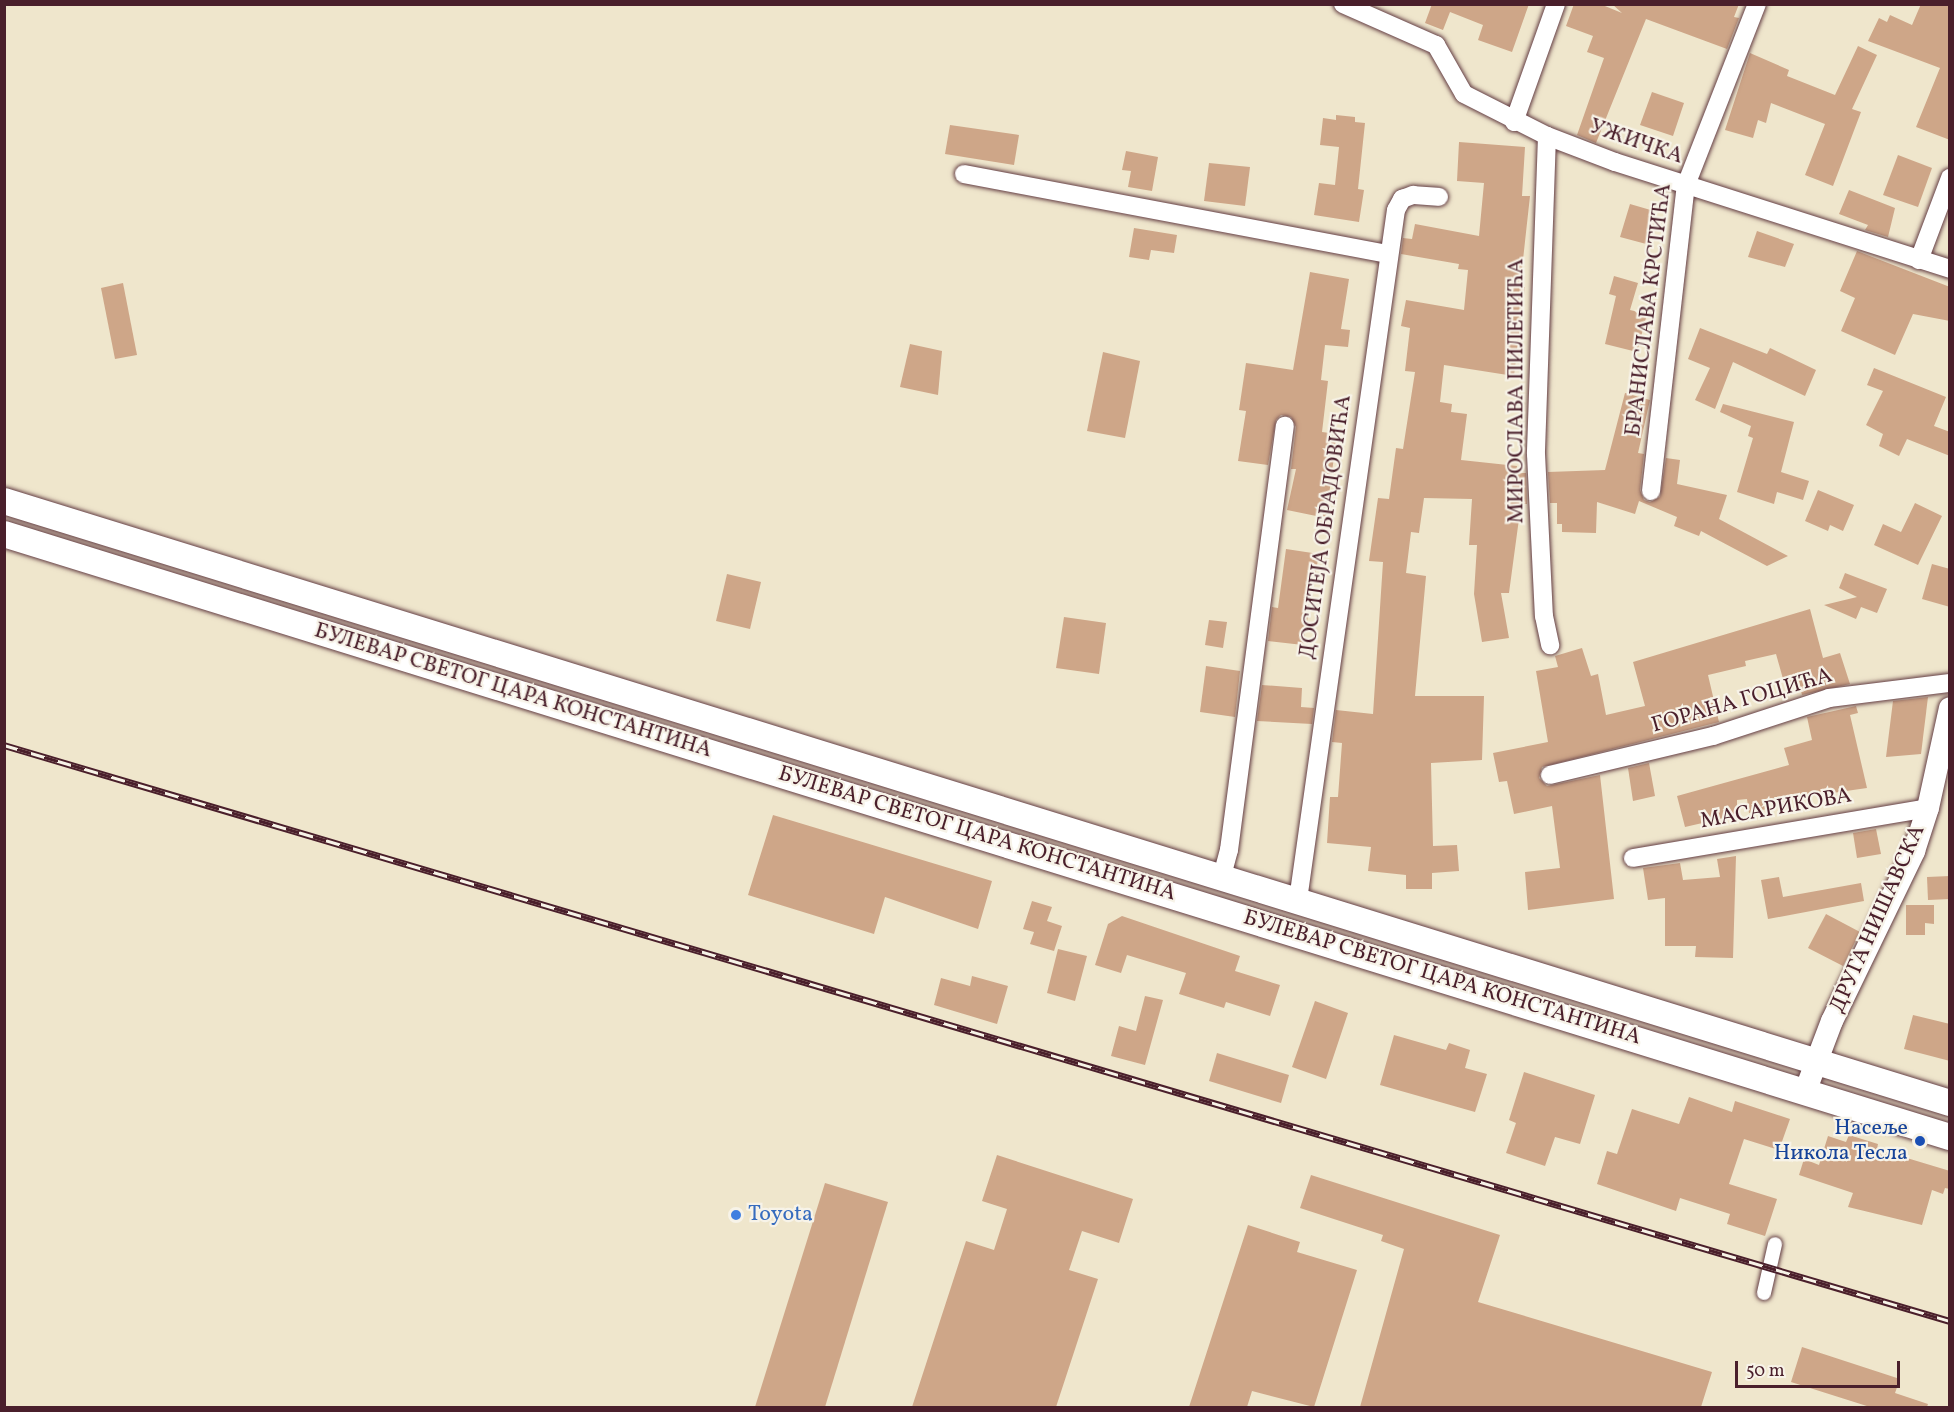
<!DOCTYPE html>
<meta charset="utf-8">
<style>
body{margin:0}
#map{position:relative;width:1954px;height:1412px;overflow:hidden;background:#efe6cc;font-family:Vollkorn,serif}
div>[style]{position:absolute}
.building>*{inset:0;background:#cea688}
.roads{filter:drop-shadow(0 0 2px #633d43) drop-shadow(0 0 2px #633d43)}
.pedestrian>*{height:14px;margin:-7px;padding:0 7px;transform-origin:7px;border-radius:7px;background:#fff}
.minor>*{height:18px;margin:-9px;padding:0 9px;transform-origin:9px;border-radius:9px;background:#fff}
.tertiary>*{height:22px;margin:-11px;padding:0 11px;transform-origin:11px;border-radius:11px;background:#fff}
.secondary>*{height:26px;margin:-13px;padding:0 13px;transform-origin:13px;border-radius:13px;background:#fff}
.rail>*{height:7px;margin-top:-3.5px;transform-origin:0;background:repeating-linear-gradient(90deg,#f7f3e8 0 14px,#4a1f2b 0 28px);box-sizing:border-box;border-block:2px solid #4a1f2b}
.dots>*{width:16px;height:16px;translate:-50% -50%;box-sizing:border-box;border:3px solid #f7f3e8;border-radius:50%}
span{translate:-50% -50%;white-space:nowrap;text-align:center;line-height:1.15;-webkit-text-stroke:4.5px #f7f3e8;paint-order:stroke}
.street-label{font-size:22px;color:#4a1f2b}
.transit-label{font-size:22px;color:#164399}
.right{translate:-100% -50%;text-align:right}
.shop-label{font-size:22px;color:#366cbe}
.left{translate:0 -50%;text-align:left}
.frame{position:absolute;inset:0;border:6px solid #4a1f2b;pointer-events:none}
.scale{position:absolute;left:1735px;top:1361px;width:165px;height:27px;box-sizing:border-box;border:3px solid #4a1f2b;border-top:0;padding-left:8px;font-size:18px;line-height:21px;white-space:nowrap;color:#4a1f2b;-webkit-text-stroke:4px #f7f3e8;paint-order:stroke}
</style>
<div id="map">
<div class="building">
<i style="clip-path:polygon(1432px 4px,1529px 4px,1512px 52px,1478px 40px,1483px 25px,1450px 12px,1443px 30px,1425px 23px)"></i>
<i style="clip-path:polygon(1574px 4px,1600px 4px,1622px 13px,1612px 4px,1739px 4px,1734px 17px,1739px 18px,1727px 49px,1646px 19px,1596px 143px,1577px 135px,1604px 58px,1587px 52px,1593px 36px,1566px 26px)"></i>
<i style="clip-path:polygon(1921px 4px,1950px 4px,1950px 140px,1916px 127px,1940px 68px,1868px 41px,1879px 18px,1887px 22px,1890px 15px,1912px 25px)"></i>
<i style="clip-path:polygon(1858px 46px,1877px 55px,1852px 109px,1861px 112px,1833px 186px,1805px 175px,1825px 124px,1771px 103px,1766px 123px,1758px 120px,1753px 138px,1725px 130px,1750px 53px,1789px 70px,1787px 76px,1835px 95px)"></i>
<i style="clip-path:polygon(1652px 92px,1684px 103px,1673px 136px,1640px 125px)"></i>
<i style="clip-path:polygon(1336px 115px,1355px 117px,1355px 122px,1365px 123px,1358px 189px,1364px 190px,1359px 222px,1314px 215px,1319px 183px,1335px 185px,1339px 147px,1320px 145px,1323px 118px,1336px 120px)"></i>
<i style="clip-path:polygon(950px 125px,1019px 135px,1014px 165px,945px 154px)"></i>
<i style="clip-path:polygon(1459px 142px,1525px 147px,1522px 196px,1530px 196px,1520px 287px,1525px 287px,1514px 376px,1444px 365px,1440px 402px,1452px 404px,1451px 412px,1467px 414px,1461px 460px,1517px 466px,1516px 473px,1526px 473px,1527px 504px,1521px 504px,1509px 593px,1501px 593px,1509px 638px,1482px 642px,1474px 594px,1477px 545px,1469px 545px,1472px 499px,1424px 498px,1419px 533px,1411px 532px,1406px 573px,1426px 576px,1415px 696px,1484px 696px,1482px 760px,1431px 763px,1433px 846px,1457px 845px,1459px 871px,1432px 873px,1432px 889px,1406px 889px,1406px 875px,1368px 871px,1371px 847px,1327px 843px,1330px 797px,1338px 797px,1342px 743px,1332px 742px,1336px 710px,1373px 714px,1383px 562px,1369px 561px,1378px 498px,1389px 499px,1396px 448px,1403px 449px,1415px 372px,1405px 371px,1410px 328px,1401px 326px,1406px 300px,1464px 310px,1468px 270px,1458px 269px,1459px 264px,1401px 254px,1403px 238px,1412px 239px,1415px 224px,1479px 236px,1484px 183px,1457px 181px)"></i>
<i style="clip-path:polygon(1126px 151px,1158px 157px,1152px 191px,1128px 187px,1131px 171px,1122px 170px)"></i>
<i style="clip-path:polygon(1898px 155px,1932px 168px,1918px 207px,1883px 195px)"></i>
<i style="clip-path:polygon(1209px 163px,1250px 167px,1245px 206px,1204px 201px)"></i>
<i style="clip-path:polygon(1849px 190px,1895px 208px,1888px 237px,1865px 230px,1868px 225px,1839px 214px)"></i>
<i style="clip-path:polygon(1630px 204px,1654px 211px,1652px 217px,1658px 219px,1650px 245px,1620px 237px)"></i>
<i style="clip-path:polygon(1134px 228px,1177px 235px,1174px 253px,1151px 250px,1149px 260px,1129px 257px)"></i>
<i style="clip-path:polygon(1757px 231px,1794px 244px,1785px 267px,1748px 257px)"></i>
<i style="clip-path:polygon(1857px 251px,1950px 287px,1950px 321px,1913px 314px,1895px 355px,1841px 331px,1855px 298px,1840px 291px)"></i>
<i style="clip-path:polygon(1310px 272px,1349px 279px,1341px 329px,1350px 330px,1348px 347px,1325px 345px,1321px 380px,1328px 381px,1322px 432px,1337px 434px,1326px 518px,1287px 510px,1296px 469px,1291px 469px,1296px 427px,1291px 417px,1281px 415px,1276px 420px,1268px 465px,1238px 461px,1246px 411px,1239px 410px,1246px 363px,1293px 370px)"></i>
<i style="clip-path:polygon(1614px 276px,1638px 283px,1630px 310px,1647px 314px,1637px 352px,1605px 344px,1616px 296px,1609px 294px)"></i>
<i style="clip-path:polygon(123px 283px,137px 355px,115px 359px,101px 288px)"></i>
<i style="clip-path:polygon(1700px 328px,1767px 354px,1770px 348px,1816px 370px,1805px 396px,1733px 362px,1715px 409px,1695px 400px,1710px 368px,1688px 359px)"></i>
<i style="clip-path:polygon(910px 344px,942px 351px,938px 395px,900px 387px)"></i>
<i style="clip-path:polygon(1103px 352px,1140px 361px,1125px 438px,1087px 431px)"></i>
<i style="clip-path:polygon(1874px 368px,1946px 397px,1934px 426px,1950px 432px,1950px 456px,1907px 439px,1899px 456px,1879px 446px,1883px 434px,1866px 425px,1883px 391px,1867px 385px)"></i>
<i style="clip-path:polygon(1625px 393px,1650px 400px,1638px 453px,1644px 454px,1640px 490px,1644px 500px,1650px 502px,1660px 497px,1666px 458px,1680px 460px,1677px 484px,1727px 495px,1719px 519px,1788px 556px,1767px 566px,1701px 531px,1699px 536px,1674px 526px,1677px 517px,1639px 501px,1635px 514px,1597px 502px,1596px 533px,1562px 532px,1562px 524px,1557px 524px,1557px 503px,1550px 503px,1548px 472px,1605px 470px)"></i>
<i style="clip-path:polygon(1723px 404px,1794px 422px,1781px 472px,1809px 481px,1803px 500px,1777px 492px,1774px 504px,1737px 492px,1753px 438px,1748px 436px,1751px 426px,1720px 412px)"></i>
<i style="clip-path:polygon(1818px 490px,1854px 505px,1843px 531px,1830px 525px,1828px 531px,1805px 521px)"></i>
<i style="clip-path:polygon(1915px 503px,1942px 516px,1918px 565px,1874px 545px,1883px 524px,1901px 532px)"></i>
<i style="clip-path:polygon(1286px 549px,1319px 554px,1303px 645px,1268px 641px,1272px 607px,1278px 608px)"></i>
<i style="clip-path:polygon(1932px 564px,1950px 569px,1950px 607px,1922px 599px)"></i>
<i style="clip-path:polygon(1845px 573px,1887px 589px,1877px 613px,1861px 607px,1856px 619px,1824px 605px,1857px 597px,1839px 588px)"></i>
<i style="clip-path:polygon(727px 574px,761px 582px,750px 629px,716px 621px)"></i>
<i style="clip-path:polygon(1810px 609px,1823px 658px,1840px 653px,1850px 684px,1802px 695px,1799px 682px,1785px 686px,1776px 654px,1745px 661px,1746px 666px,1708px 675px,1719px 722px,1542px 767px,1539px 778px,1547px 786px,1600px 775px,1614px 899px,1528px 910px,1525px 872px,1560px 868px,1552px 806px,1514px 814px,1507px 781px,1499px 782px,1493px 753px,1548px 742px,1536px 671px,1558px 667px,1555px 656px,1582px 648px,1591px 676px,1598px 674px,1606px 715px,1645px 706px,1633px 662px)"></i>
<i style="clip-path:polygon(1064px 617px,1106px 623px,1099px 674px,1056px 668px)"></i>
<i style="clip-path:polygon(1209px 620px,1227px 622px,1223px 648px,1205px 645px)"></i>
<i style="clip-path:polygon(1206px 666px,1240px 671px,1235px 717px,1200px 712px)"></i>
<i style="clip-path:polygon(1262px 685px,1302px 688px,1301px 707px,1314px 708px,1312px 724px,1257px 721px)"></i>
<i style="clip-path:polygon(1928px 697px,1921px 754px,1886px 757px,1893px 701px)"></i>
<i style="clip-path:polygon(1856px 706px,1858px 713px,1850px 715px,1867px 788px,1769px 802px,1771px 808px,1749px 813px,1747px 799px,1737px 800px,1737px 815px,1685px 827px,1677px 796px,1789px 765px,1784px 748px,1812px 740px,1807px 717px)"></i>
<i style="clip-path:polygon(1649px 763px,1655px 796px,1633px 801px,1628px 768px)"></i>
<i style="clip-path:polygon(773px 815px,992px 881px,978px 929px,885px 897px,874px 934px,748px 895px)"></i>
<i style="clip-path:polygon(1876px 829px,1881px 854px,1857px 858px,1853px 833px)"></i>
<i style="clip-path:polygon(1736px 856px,1733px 958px,1695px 957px,1696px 946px,1665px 946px,1665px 898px,1648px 900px,1643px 868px,1680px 863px,1683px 880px,1720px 877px,1717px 859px)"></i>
<i style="clip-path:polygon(1950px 876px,1950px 899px,1928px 900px,1927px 877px)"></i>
<i style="clip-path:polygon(1779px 877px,1783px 897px,1861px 883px,1864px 901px,1768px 919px,1761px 880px)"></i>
<i style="clip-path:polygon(1032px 901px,1052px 907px,1047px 921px,1062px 926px,1054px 951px,1030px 944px,1034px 932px,1023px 929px)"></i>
<i style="clip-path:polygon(1906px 905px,1934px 905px,1934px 924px,1925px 923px,1925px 935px,1906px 935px)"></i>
<i style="clip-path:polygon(1826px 914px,1860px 932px,1843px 966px,1808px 948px)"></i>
<i style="clip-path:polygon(1122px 916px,1240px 956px,1235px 971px,1280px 985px,1270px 1016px,1226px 1002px,1224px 1008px,1179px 994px,1186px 973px,1127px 955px,1121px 973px,1095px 965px,1108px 924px)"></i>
<i style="clip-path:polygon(1058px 949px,1087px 956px,1075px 1001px,1047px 993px)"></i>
<i style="clip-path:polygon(972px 976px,1008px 986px,997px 1024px,934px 1005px,941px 978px,970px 986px)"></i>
<i style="clip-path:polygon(1145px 996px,1163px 1000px,1145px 1065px,1111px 1056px,1119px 1026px,1136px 1031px)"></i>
<i style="clip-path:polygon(1315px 1001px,1348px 1013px,1326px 1079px,1292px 1067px)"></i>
<i style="clip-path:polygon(1913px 1015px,1950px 1024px,1950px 1061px,1904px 1049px)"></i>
<i style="clip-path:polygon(1394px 1035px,1446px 1050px,1449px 1043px,1470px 1050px,1465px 1068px,1487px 1074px,1475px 1112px,1380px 1085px)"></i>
<i style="clip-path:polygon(1217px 1053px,1289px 1075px,1281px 1103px,1209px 1081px)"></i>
<i style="clip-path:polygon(1524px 1072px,1595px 1095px,1580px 1144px,1555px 1137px,1545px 1166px,1506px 1153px,1516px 1123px,1509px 1120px)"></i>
<i style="clip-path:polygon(1689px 1097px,1732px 1112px,1735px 1101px,1790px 1119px,1779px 1150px,1744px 1139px,1729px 1184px,1777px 1199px,1765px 1236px,1727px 1224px,1730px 1214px,1680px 1198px,1676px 1211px,1597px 1184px,1607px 1151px,1617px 1154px,1632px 1109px,1679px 1124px)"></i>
<i style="clip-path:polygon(1849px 1135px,1878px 1144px,1877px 1149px,1950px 1171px,1950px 1189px,1945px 1188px,1943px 1194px,1932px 1190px,1922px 1225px,1848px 1207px,1853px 1193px,1799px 1175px,1804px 1159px,1819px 1165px,1828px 1136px,1846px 1142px)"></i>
<i style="clip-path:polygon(997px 1155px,1133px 1199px,1119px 1243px,1082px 1231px,1069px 1270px,1098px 1279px,1056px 1407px,912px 1407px,966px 1241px,994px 1250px,1007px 1209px,982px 1201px)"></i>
<i style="clip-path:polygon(1311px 1175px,1500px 1235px,1478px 1302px,1712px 1372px,1701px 1407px,1360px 1407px,1404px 1249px,1381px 1241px,1383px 1235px,1300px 1208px)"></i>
<i style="clip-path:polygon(825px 1183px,888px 1202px,825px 1407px,755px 1407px)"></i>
<i style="clip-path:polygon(1248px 1225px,1300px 1242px,1297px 1252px,1357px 1270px,1314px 1407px,1252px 1391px,1247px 1407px,1189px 1407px)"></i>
<i style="clip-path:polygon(1802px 1347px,1900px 1379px,1895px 1393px,1928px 1404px,1927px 1407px,1870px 1407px,1791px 1382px)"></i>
</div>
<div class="roads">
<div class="pedestrian">
<i style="left:1764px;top:1293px;width:50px;rotate:-77.3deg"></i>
</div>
<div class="minor">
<i style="left:1343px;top:4px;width:102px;rotate:23.8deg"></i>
<i style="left:1436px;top:45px;width:56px;rotate:60.3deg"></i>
<i style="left:1464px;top:94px;width:93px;rotate:26.8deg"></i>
<i style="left:1547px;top:136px;width:73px;rotate:20.9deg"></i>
<i style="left:1615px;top:162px;width:352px;rotate:17.7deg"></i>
<i style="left:1514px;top:122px;width:125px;rotate:-70.4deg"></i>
<i style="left:1547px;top:136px;width:318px;rotate:92deg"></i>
<i style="left:1536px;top:454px;width:162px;rotate:87.2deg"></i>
<i style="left:1544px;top:616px;width:30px;rotate:78deg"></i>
<i style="left:964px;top:174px;width:430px;rotate:10.7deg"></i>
<i style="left:1919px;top:260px;width:88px;rotate:-69.3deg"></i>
<i style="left:1651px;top:491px;width:308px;rotate:-83.5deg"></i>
<i style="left:1686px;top:185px;width:194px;rotate:-68.6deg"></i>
<i style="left:1550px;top:775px;width:168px;rotate:-13.5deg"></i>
<i style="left:1713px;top:736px;width:122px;rotate:-18.1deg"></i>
<i style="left:1829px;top:698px;width:122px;rotate:-7.1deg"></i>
<i style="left:1633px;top:858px;width:299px;rotate:-9.6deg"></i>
<i style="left:1222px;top:876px;width:27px;rotate:-75deg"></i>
<i style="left:1229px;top:850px;width:428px;rotate:-82.5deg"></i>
<i style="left:1298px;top:900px;width:697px;rotate:-81.92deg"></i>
<i style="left:1396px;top:210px;width:13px;rotate:-61deg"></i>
<i style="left:1402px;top:199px;width:12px;rotate:-20deg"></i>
<i style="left:1413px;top:195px;width:26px;rotate:4deg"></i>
</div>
<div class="tertiary">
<i style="left:1805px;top:1092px;width:76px;rotate:-69.2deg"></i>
<i style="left:1832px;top:1021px;width:189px;rotate:-64.2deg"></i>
<i style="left:1914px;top:851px;width:45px;rotate:-72deg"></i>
<i style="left:1928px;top:808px;width:102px;rotate:-77.6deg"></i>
</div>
<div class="secondary">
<i style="left:4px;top:501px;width:2037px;rotate:17.19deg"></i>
<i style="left:4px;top:534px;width:2037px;rotate:17.22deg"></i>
</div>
</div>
<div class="rail">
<i style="left:4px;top:745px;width:2029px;rotate:16.49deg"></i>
</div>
<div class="dots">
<i style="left:1920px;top:1141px;background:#1a4fb4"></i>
<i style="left:736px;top:1215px;background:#3f7fe0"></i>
</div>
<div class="street-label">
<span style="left:1636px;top:142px;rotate:19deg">УЖИЧКА</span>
<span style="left:1649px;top:310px;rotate:-83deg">БРАНИСЛАВА КРСТИЋА</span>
<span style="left:1517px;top:391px;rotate:-90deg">МИРОСЛАВА ПИЛЕТИЋА</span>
<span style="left:1326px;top:527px;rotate:-82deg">ДОСИТЕЈА ОБРАДОВИЋА</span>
<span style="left:513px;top:691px;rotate:17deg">БУЛЕВАР СВЕТОГ ЦАРА КОНСТАНТИНА</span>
<span style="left:1742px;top:701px;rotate:-16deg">ГОРАНА ГОЦИЋА</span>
<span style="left:1776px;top:809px;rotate:-10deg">МАСАРИКОВА</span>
<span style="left:977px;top:834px;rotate:17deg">БУЛЕВАР СВЕТОГ ЦАРА КОНСТАНТИНА</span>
<span style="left:1878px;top:919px;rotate:-66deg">ДРУГА НИШАВСКА</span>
<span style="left:1442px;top:978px;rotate:17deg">БУЛЕВАР СВЕТОГ ЦАРА КОНСТАНТИНА</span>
</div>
<div class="transit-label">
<span class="right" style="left:1908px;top:1141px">Насеље<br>Никола Тесла</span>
</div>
<div class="shop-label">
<span class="left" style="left:748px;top:1215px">Toyota</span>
</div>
<div class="frame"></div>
<div class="scale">50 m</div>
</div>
